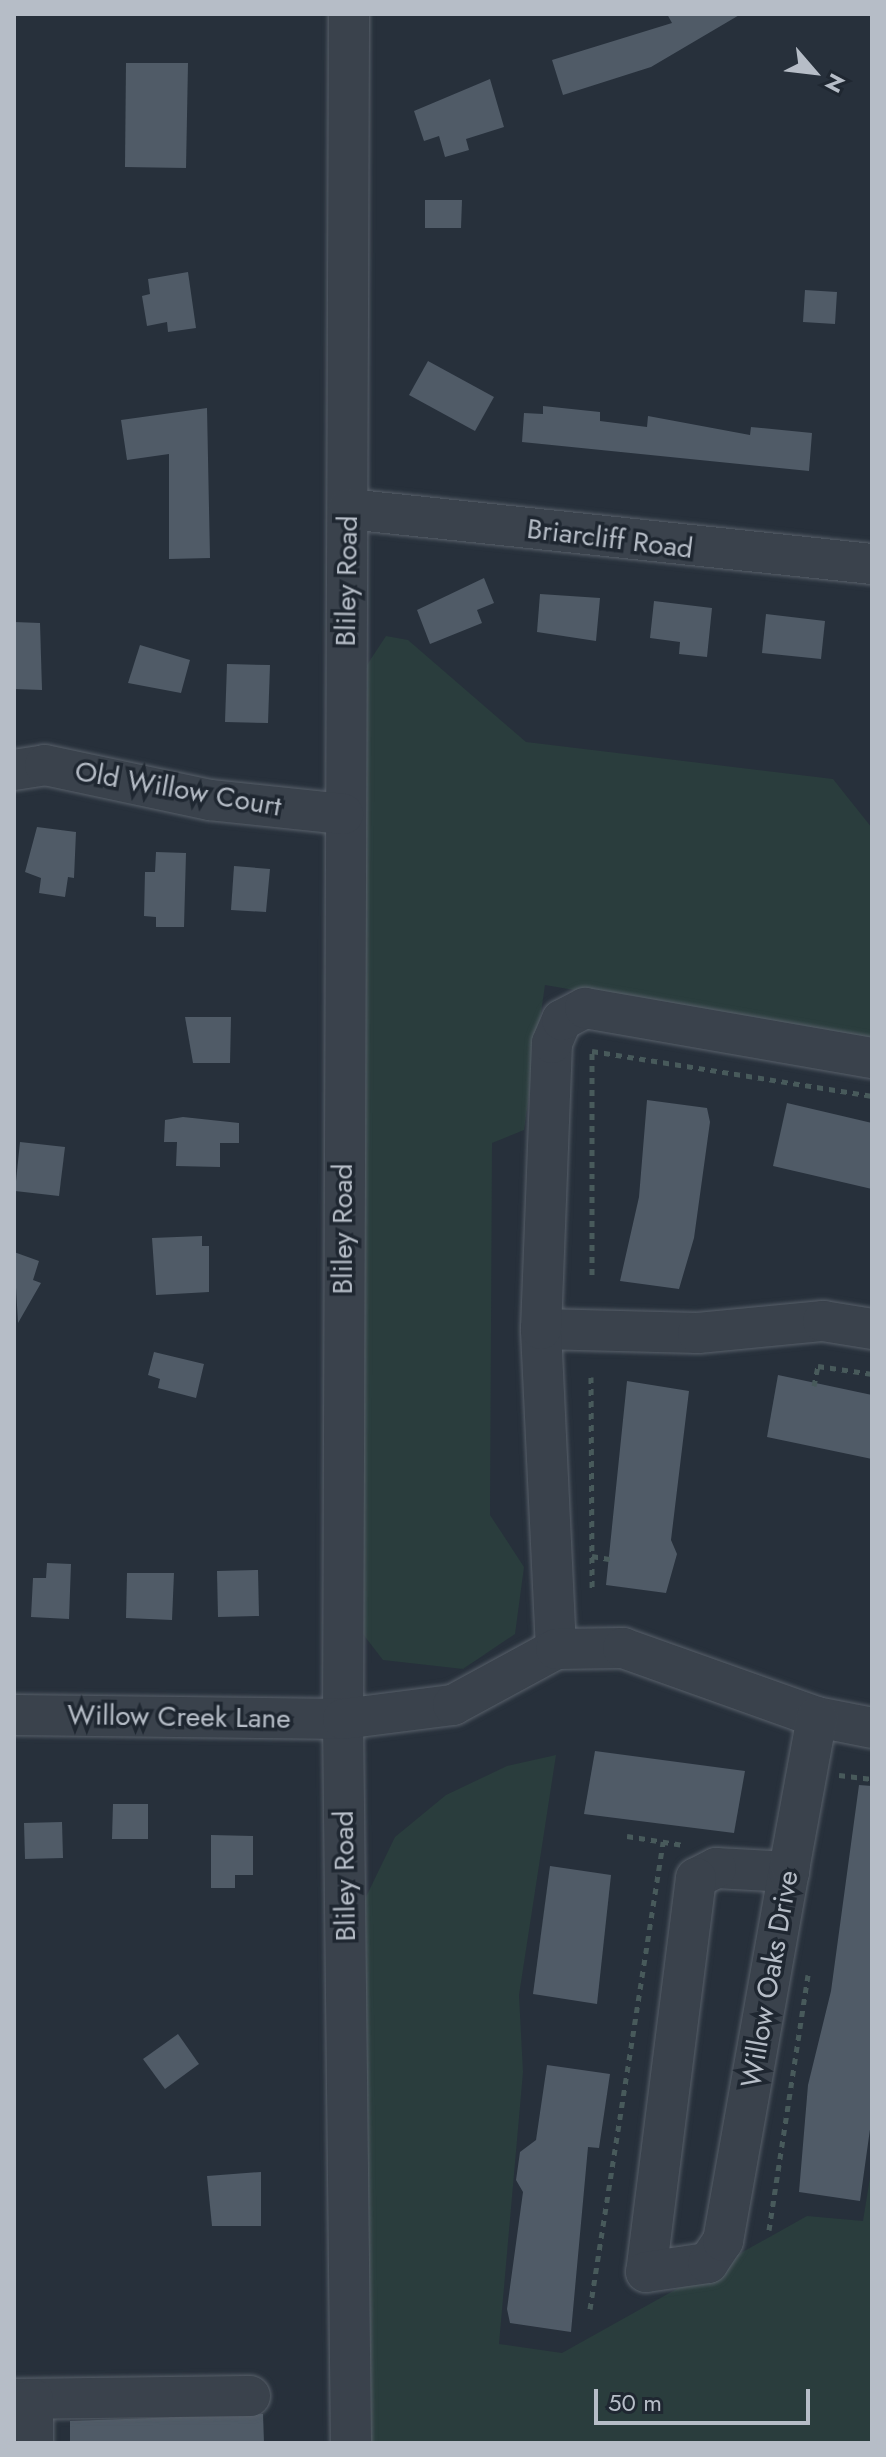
<!DOCTYPE html>
<style>
body{margin:0}
#map{position:relative;width:886px;height:2457px;overflow:hidden;background:#27303b;font-family:Jost,sans-serif}
div>[style]{position:absolute}
.green>*{inset:0;background:#2a3d3d}
.building>*{inset:0;background:#505b67}
.path>*{height:5px;margin-top:-2.5px;transform-origin:0;background:repeating-linear-gradient(90deg,#485a5b 0 6px,transparent 0 12px)}
.roads{filter:drop-shadow(0 0 2px #58606a) drop-shadow(0 0 2px #58606a)}
.minor>*{height:40px;margin:-20px;padding:0 20px;transform-origin:20px;border-radius:20px;background:#3a424c}
span{translate:-50% -50%;white-space:nowrap;text-align:center;line-height:1.15;-webkit-text-stroke:7px #1f2731;paint-order:stroke}
.street-label{font-size:28px;color:#b6bdc7}
.frame{position:absolute;inset:0;border:16px solid #b6bdc7;pointer-events:none}
.north{position:absolute;left:774px;top:32px;width:80px;height:80px;-webkit-text-stroke:6px #1f2731;paint-order:stroke;rotate:118deg;font-size:22px;font-weight:700;line-height:32px;text-align:center;color:#b6bdc7}
.north::after{content:'';display:block;margin:auto;width:28px;height:36px;background:#b6bdc7;clip-path:polygon(50% 0,100% 100%,50% 72%,0 100%)}
.scale{position:absolute;left:594px;top:2389px;width:216px;height:36px;box-sizing:border-box;border:4px solid #b6bdc7;border-top:0;padding-left:10px;font-size:24px;line-height:28px;white-space:nowrap;color:#b6bdc7;-webkit-text-stroke:6px #1f2731;paint-order:stroke}
</style>
<div id="map">
<div class="green">
<i style="clip-path:polygon(386px 636px,408px 640px,526px 742px,833px 779px,872px 828px,872px 1041px,545px 985px,524px 1130px,492px 1143px,490px 1515px,524px 1567px,515px 1634px,463px 1669px,383px 1660px,359px 1629px,363px 671px)"></i>
<i style="clip-path:polygon(556px 1755px,519px 1995px,523px 2072px,499px 2344px,562px 2353px,807px 2216px,863px 2221px,872px 2165px,872px 2443px,367px 2443px,365px 1899px,395px 1837px,446px 1795px,507px 1766px)"></i>
</div>
<div class="building">
<i style="clip-path:polygon(667px 14px,741px 14px,651px 67px,563px 95px,552px 60px,672px 23px)"></i>
<i style="clip-path:polygon(126px 63px,188px 63px,186px 168px,125px 167px)"></i>
<i style="clip-path:polygon(490px 79px,504px 127px,466px 139px,469px 150px,445px 157px,439px 136px,424px 141px,414px 111px)"></i>
<i style="clip-path:polygon(425px 200px,462px 200px,461px 228px,425px 228px)"></i>
<i style="clip-path:polygon(188px 272px,196px 328px,168px 332px,167px 322px,147px 326px,142px 296px,150px 294px,148px 279px)"></i>
<i style="clip-path:polygon(805px 290px,837px 292px,835px 324px,803px 322px)"></i>
<i style="clip-path:polygon(428px 361px,494px 397px,475px 431px,409px 395px)"></i>
<i style="clip-path:polygon(543px 406px,600px 412px,600px 421px,647px 427px,648px 416px,750px 435px,751px 427px,812px 433px,809px 471px,522px 442px,524px 413px,543px 414px)"></i>
<i style="clip-path:polygon(207px 408px,210px 558px,169px 559px,169px 454px,127px 460px,121px 420px)"></i>
<i style="clip-path:polygon(484px 578px,494px 603px,477px 610px,482px 623px,430px 644px,417px 610px)"></i>
<i style="clip-path:polygon(540px 594px,600px 598px,596px 641px,537px 632px)"></i>
<i style="clip-path:polygon(654px 601px,712px 608px,707px 657px,679px 654px,680px 642px,650px 638px)"></i>
<i style="clip-path:polygon(766px 614px,825px 621px,821px 659px,762px 653px)"></i>
<i style="clip-path:polygon(14px 622px,40px 623px,42px 690px,14px 689px)"></i>
<i style="clip-path:polygon(140px 645px,190px 660px,181px 693px,128px 683px)"></i>
<i style="clip-path:polygon(227px 664px,270px 665px,268px 723px,225px 722px)"></i>
<i style="clip-path:polygon(37px 827px,76px 832px,74px 878px,68px 877px,65px 897px,39px 893px,41px 878px,25px 872px)"></i>
<i style="clip-path:polygon(156px 852px,186px 853px,184px 927px,156px 927px,156px 917px,144px 916px,145px 872px,155px 872px)"></i>
<i style="clip-path:polygon(234px 866px,270px 869px,266px 912px,231px 910px)"></i>
<i style="clip-path:polygon(185px 1017px,231px 1017px,230px 1063px,193px 1063px)"></i>
<i style="clip-path:polygon(647px 1100px,707px 1108px,710px 1122px,694px 1238px,679px 1289px,620px 1281px,639px 1197px)"></i>
<i style="clip-path:polygon(787px 1103px,872px 1123px,872px 1189px,773px 1166px)"></i>
<i style="clip-path:polygon(183px 1117px,239px 1123px,239px 1143px,220px 1143px,220px 1167px,176px 1166px,177px 1142px,164px 1142px,165px 1120px)"></i>
<i style="clip-path:polygon(20px 1142px,65px 1147px,59px 1196px,15px 1191px)"></i>
<i style="clip-path:polygon(202px 1236px,202px 1246px,209px 1246px,209px 1292px,156px 1295px,152px 1238px)"></i>
<i style="clip-path:polygon(14px 1252px,39px 1261px,33px 1280px,41px 1283px,18px 1323px)"></i>
<i style="clip-path:polygon(154px 1352px,204px 1364px,196px 1398px,158px 1388px,160px 1379px,148px 1375px)"></i>
<i style="clip-path:polygon(778px 1375px,872px 1395px,872px 1459px,767px 1437px)"></i>
<i style="clip-path:polygon(627px 1381px,689px 1391px,671px 1540px,677px 1554px,666px 1593px,606px 1585px)"></i>
<i style="clip-path:polygon(47px 1563px,71px 1564px,69px 1619px,31px 1617px,33px 1578px,46px 1578px)"></i>
<i style="clip-path:polygon(258px 1570px,259px 1616px,218px 1617px,217px 1571px)"></i>
<i style="clip-path:polygon(127px 1573px,174px 1573px,172px 1620px,126px 1618px)"></i>
<i style="clip-path:polygon(595px 1751px,745px 1771px,734px 1833px,584px 1814px)"></i>
<i style="clip-path:polygon(859px 1785px,872px 1786px,872px 2115px,860px 2201px,799px 2192px,808px 2085px,831px 1991px)"></i>
<i style="clip-path:polygon(113px 1804px,148px 1804px,148px 1839px,112px 1839px)"></i>
<i style="clip-path:polygon(62px 1822px,63px 1858px,25px 1859px,24px 1823px)"></i>
<i style="clip-path:polygon(211px 1835px,253px 1836px,253px 1875px,235px 1875px,235px 1888px,211px 1888px)"></i>
<i style="clip-path:polygon(550px 1866px,611px 1875px,597px 2004px,533px 1994px)"></i>
<i style="clip-path:polygon(178px 2034px,199px 2064px,165px 2089px,143px 2059px)"></i>
<i style="clip-path:polygon(547px 2065px,610px 2074px,599px 2148px,588px 2147px,571px 2332px,510px 2323px,507px 2309px,523px 2192px,516px 2180px,520px 2152px,536px 2140px)"></i>
<i style="clip-path:polygon(261px 2172px,261px 2226px,212px 2226px,207px 2176px)"></i>
<i style="clip-path:polygon(263px 2414px,264px 2443px,70px 2443px,70px 2421px)"></i>
</div>
<div class="path">
<i style="left:592px;top:1275px;width:224px;rotate:-90deg"></i>
<i style="left:592px;top:1051px;width:284px;rotate:9.1deg"></i>
<i style="left:591px;top:1377px;width:211px;rotate:89.7deg"></i>
<i style="left:814px;top:1386px;width:20px;rotate:-79deg"></i>
<i style="left:818px;top:1366px;width:55px;rotate:8.4deg"></i>
<i style="left:592px;top:1556px;width:23px;rotate:10deg"></i>
<i style="left:839px;top:1775px;width:33px;rotate:7deg"></i>
<i style="left:627px;top:1836px;width:57px;rotate:9.1deg"></i>
<i style="left:769px;top:2230px;width:258px;rotate:-81.3deg"></i>
<i style="left:590px;top:2309px;width:473px;rotate:-81.1deg"></i>
</div>
<div class="roads">
<div class="minor">
<i style="left:349px;top:14px;width:1705px;rotate:90.2deg"></i>
<i style="left:343px;top:1719px;width:724px;rotate:89.37deg"></i>
<i style="left:348px;top:509px;width:527px;rotate:5.99deg"></i>
<i style="left:14px;top:770px;width:31px;rotate:-9deg"></i>
<i style="left:45px;top:765px;width:169px;rotate:12deg"></i>
<i style="left:210px;top:800px;width:134px;rotate:6deg"></i>
<i style="left:541px;top:1329px;width:157px;rotate:1.5deg"></i>
<i style="left:698px;top:1333px;width:126px;rotate:-5.5deg"></i>
<i style="left:823px;top:1321px;width:50px;rotate:9.3deg"></i>
<i style="left:556px;top:1649px;width:320px;rotate:-92.7deg"></i>
<i style="left:541px;top:1329px;width:286px;rotate:-87.8deg"></i>
<i style="left:552px;top:1043px;width:25px;rotate:-67deg"></i>
<i style="left:562px;top:1020px;width:26px;rotate:-28deg"></i>
<i style="left:585px;top:1008px;width:291px;rotate:9.9deg"></i>
<i style="left:14px;top:1715px;width:329px;rotate:0.7deg"></i>
<i style="left:343px;top:1719px;width:111px;rotate:-7.3deg"></i>
<i style="left:453px;top:1705px;width:117px;rotate:-28.5deg"></i>
<i style="left:556px;top:1649px;width:67px;rotate:-0.9deg"></i>
<i style="left:623px;top:1648px;width:206px;rotate:19.6deg"></i>
<i style="left:817px;top:1717px;width:56px;rotate:11.3deg"></i>
<i style="left:789px;top:1872px;width:73px;rotate:-176.9deg"></i>
<i style="left:716px;top:1868px;width:22px;rotate:153deg"></i>
<i style="left:696px;top:1878px;width:397px;rotate:97.2deg"></i>
<i style="left:646px;top:2272px;width:63px;rotate:-8.3deg"></i>
<i style="left:708px;top:2263px;width:27px;rotate:-56deg"></i>
<i style="left:723px;top:2241px;width:375px;rotate:-79.9deg"></i>
<i style="left:789px;top:1872px;width:8px;rotate:-83deg"></i>
<i style="left:790px;top:1864px;width:149px;rotate:-79.6deg"></i>
<i style="left:14px;top:2399px;width:236px;rotate:-0.7deg"></i>
<i style="left:33px;top:2443px;width:44px;rotate:-90deg"></i>
</div>
</div>
<div class="street-label">
<span style="left:610px;top:539px;rotate:7deg">Briarcliff Road</span>
<span style="left:347px;top:581px;rotate:-89deg">Bliley Road</span>
<span style="left:178px;top:789px;rotate:10deg">Old Willow Court</span>
<span style="left:343px;top:1229px;rotate:-90deg">Bliley Road</span>
<span style="left:179px;top:1717px;rotate:1deg">Willow Creek Lane</span>
<span style="left:345px;top:1876px;rotate:-91deg">Bliley Road</span>
<span style="left:770px;top:1979px;rotate:-80deg">Willow Oaks Drive</span>
</div>
<div class="frame"></div>
<div class="north">N</div>
<div class="scale">50 m</div>
</div>
